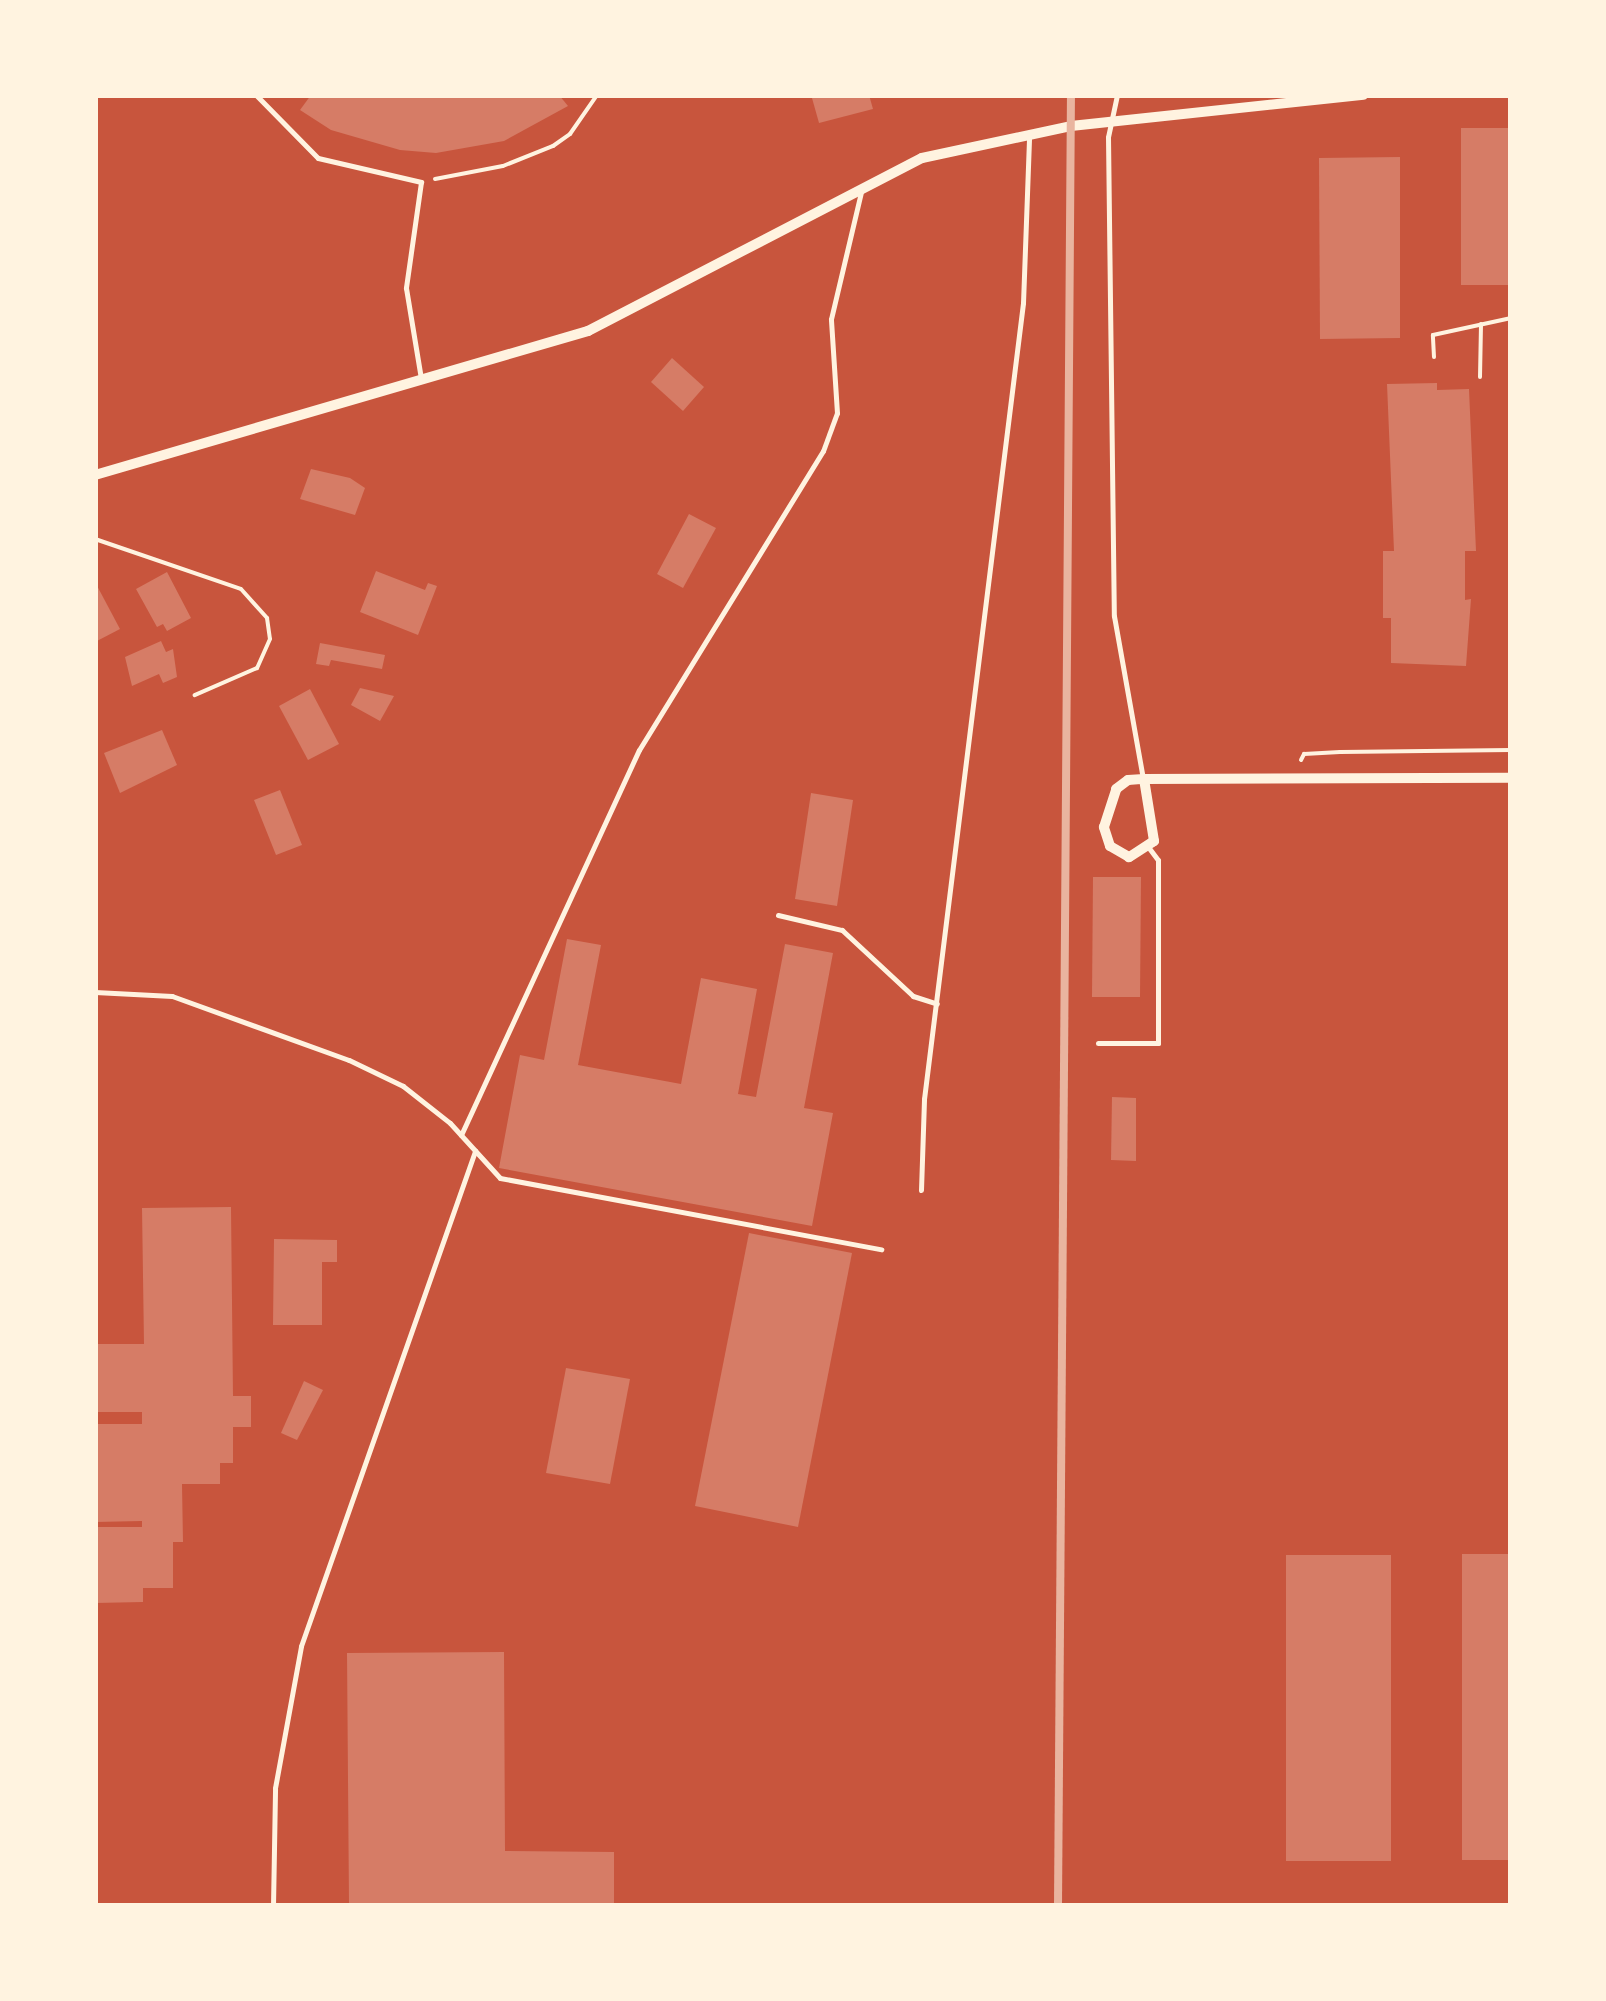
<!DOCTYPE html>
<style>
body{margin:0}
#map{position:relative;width:1606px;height:2001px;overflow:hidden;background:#c8553d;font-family:"Nunito Sans",sans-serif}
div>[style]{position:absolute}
.building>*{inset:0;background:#d67c66}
.path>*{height:4px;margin:-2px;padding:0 2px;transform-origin:2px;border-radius:2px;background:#fff3e0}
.service>*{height:5px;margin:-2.5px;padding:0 2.5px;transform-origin:2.5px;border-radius:2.5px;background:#fff3e0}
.minor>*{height:10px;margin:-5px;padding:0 5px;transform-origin:5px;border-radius:5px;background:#fff3e0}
.rail>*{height:8px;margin:-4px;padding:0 4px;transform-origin:4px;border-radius:4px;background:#e9b49f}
span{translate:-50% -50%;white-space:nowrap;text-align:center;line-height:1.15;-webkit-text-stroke:10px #fff3e0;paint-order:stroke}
.frame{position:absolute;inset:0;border:98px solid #fff3e0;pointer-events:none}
</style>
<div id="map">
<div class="building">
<i style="clip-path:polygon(311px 95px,559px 95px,568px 106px,504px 141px,436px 153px,400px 150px,331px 130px,300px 110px)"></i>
<i style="clip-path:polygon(869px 95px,873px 109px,819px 123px,812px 98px)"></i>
<i style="clip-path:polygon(1461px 128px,1511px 128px,1511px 285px,1461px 285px)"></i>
<i style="clip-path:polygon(1400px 157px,1400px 338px,1320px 339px,1319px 158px)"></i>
<i style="clip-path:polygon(672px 358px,704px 387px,683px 411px,651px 382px)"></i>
<i style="clip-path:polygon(1437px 383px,1437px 390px,1469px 389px,1476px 551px,1465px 551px,1465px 600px,1471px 599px,1466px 666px,1391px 663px,1391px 618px,1383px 618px,1383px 551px,1394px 551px,1387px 384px)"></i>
<i style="clip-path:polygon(311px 469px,350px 478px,365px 488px,355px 515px,300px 499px)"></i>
<i style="clip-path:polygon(689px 514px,716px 528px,683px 588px,657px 574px)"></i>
<i style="clip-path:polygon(376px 571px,425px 590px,428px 583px,437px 586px,418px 635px,360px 612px)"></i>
<i style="clip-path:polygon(167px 572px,191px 618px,167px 631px,163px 624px,157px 627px,136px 589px)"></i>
<i style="clip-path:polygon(95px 582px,120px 629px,95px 642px)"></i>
<i style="clip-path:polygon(161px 641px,166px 652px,173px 649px,177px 677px,163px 683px,159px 674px,132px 686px,125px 657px)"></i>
<i style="clip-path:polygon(320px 643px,385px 655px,382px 669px,331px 660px,329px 666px,316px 664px)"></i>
<i style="clip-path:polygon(360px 688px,394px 696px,380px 721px,351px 705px)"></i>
<i style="clip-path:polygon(310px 689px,339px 744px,308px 760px,279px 706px)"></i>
<i style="clip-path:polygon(162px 730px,177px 765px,120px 793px,104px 753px)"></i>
<i style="clip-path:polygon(280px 790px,302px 845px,276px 855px,254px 800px)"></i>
<i style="clip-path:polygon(811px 793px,853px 800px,837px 906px,795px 899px)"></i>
<i style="clip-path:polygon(1093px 877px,1141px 877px,1140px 997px,1092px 997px)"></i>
<i style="clip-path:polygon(567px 939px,601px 945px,578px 1065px,681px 1084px,701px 978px,757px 989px,738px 1094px,756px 1097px,785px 944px,833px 953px,804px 1108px,833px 1113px,812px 1226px,499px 1168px,520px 1055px,544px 1060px)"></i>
<i style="clip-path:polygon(1112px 1097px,1136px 1098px,1136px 1161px,1111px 1160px)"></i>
<i style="clip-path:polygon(231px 1207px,233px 1396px,251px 1396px,251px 1427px,233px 1427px,233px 1463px,220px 1463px,220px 1484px,182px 1484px,183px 1542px,173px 1542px,173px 1588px,143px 1588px,143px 1602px,95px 1603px,95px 1527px,142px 1527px,142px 1521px,95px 1522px,95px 1424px,142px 1424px,142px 1412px,97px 1412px,96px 1344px,144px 1344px,142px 1208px)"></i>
<i style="clip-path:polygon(749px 1233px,852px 1253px,798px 1527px,695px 1506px)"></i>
<i style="clip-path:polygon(274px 1239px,337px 1240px,337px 1262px,322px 1262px,322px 1325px,273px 1325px)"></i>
<i style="clip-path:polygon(566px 1368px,630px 1379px,610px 1484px,546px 1473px)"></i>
<i style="clip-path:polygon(304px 1381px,323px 1390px,297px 1440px,281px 1433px)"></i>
<i style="clip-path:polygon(1462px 1554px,1511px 1554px,1511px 1860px,1462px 1860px)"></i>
<i style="clip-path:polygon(1286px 1555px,1391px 1555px,1391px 1861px,1286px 1861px)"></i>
<i style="clip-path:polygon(504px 1652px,505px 1851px,614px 1852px,614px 1906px,349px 1906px,347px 1653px)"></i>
</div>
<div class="path">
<i style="left:435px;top:179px;width:69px;rotate:-10.8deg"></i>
<i style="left:503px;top:166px;width:54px;rotate:-21.8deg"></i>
<i style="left:553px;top:146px;width:21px;rotate:-35deg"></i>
<i style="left:570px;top:134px;width:47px;rotate:-55.3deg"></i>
<i style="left:1434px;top:357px;width:22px;rotate:-93deg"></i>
<i style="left:1433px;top:335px;width:80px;rotate:-12.3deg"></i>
<i style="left:1480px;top:377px;width:53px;rotate:-88.9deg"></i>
<i style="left:95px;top:539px;width:154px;rotate:18.9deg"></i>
<i style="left:241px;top:589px;width:39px;rotate:48deg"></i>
<i style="left:267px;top:618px;width:21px;rotate:82deg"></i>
<i style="left:270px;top:639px;width:32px;rotate:114deg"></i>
<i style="left:257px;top:668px;width:68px;rotate:156.5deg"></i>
<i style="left:1301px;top:760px;width:7px;rotate:-63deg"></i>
<i style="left:1304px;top:754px;width:36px;rotate:-3deg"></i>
<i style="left:1340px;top:752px;width:171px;rotate:-0.7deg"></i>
</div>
<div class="service">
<i style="left:256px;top:95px;width:88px;rotate:45.5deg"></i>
<i style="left:318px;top:158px;width:106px;rotate:13.1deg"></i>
<i style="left:421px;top:182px;width:107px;rotate:98.1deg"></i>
<i style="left:406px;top:288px;width:92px;rotate:80.6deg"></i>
<i style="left:1117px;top:95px;width:43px;rotate:102.1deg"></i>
<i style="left:1108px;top:137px;width:479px;rotate:89.3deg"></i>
<i style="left:1114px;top:616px;width:165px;rotate:79.9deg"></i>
<i style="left:778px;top:915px;width:66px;rotate:13.2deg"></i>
<i style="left:842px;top:930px;width:97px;rotate:42.9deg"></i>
<i style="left:913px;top:996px;width:25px;rotate:18deg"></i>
<i style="left:95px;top:992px;width:77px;rotate:3deg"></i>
<i style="left:172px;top:996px;width:188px;rotate:19.9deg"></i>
<i style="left:349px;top:1060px;width:60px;rotate:25.7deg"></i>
<i style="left:403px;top:1086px;width:60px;rotate:38.2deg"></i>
<i style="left:450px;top:1123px;width:74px;rotate:47.7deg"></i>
<i style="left:500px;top:1178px;width:388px;rotate:10.6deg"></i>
<i style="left:1098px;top:1043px;width:60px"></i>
<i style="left:1158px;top:1043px;width:183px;rotate:-90deg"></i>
<i style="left:1158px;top:860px;width:15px;rotate:-127deg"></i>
<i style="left:461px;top:1135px;width:424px;rotate:-65.2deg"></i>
<i style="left:639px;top:750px;width:351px;rotate:-58.4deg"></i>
<i style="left:823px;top:451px;width:40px;rotate:-69.8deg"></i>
<i style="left:837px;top:413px;width:94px;rotate:-93.7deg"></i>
<i style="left:831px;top:319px;width:130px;rotate:-76.7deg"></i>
<i style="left:921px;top:1190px;width:91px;rotate:-88.1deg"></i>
<i style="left:924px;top:1099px;width:802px;rotate:-82.91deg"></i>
<i style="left:1023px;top:303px;width:166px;rotate:-87.9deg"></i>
<i style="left:273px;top:1906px;width:118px;rotate:-89deg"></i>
<i style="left:275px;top:1788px;width:144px;rotate:-79.6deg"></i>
<i style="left:301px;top:1646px;width:525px;rotate:-70.63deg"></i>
</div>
<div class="minor">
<i style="left:95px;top:475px;width:514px;rotate:-16.28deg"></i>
<i style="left:588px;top:331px;width:376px;rotate:-27.4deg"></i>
<i style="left:922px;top:158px;width:152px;rotate:-12.1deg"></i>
<i style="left:1071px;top:126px;width:294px;rotate:-6.1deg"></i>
<i style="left:1144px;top:779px;width:63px;rotate:80.8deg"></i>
<i style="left:1154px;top:841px;width:30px;rotate:147deg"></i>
<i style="left:1129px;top:857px;width:22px;rotate:-150deg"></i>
<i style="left:1110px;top:846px;width:20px;rotate:-108deg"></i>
<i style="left:1104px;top:827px;width:40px;rotate:-72deg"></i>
<i style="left:1116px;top:789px;width:15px;rotate:-37deg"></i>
<i style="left:1128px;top:780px;width:16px;rotate:-4deg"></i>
<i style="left:1144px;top:779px;width:367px;rotate:-0.2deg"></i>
</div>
<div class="rail">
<i style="left:1058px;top:1906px;width:1811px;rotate:-89.59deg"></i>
</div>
<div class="frame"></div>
</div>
